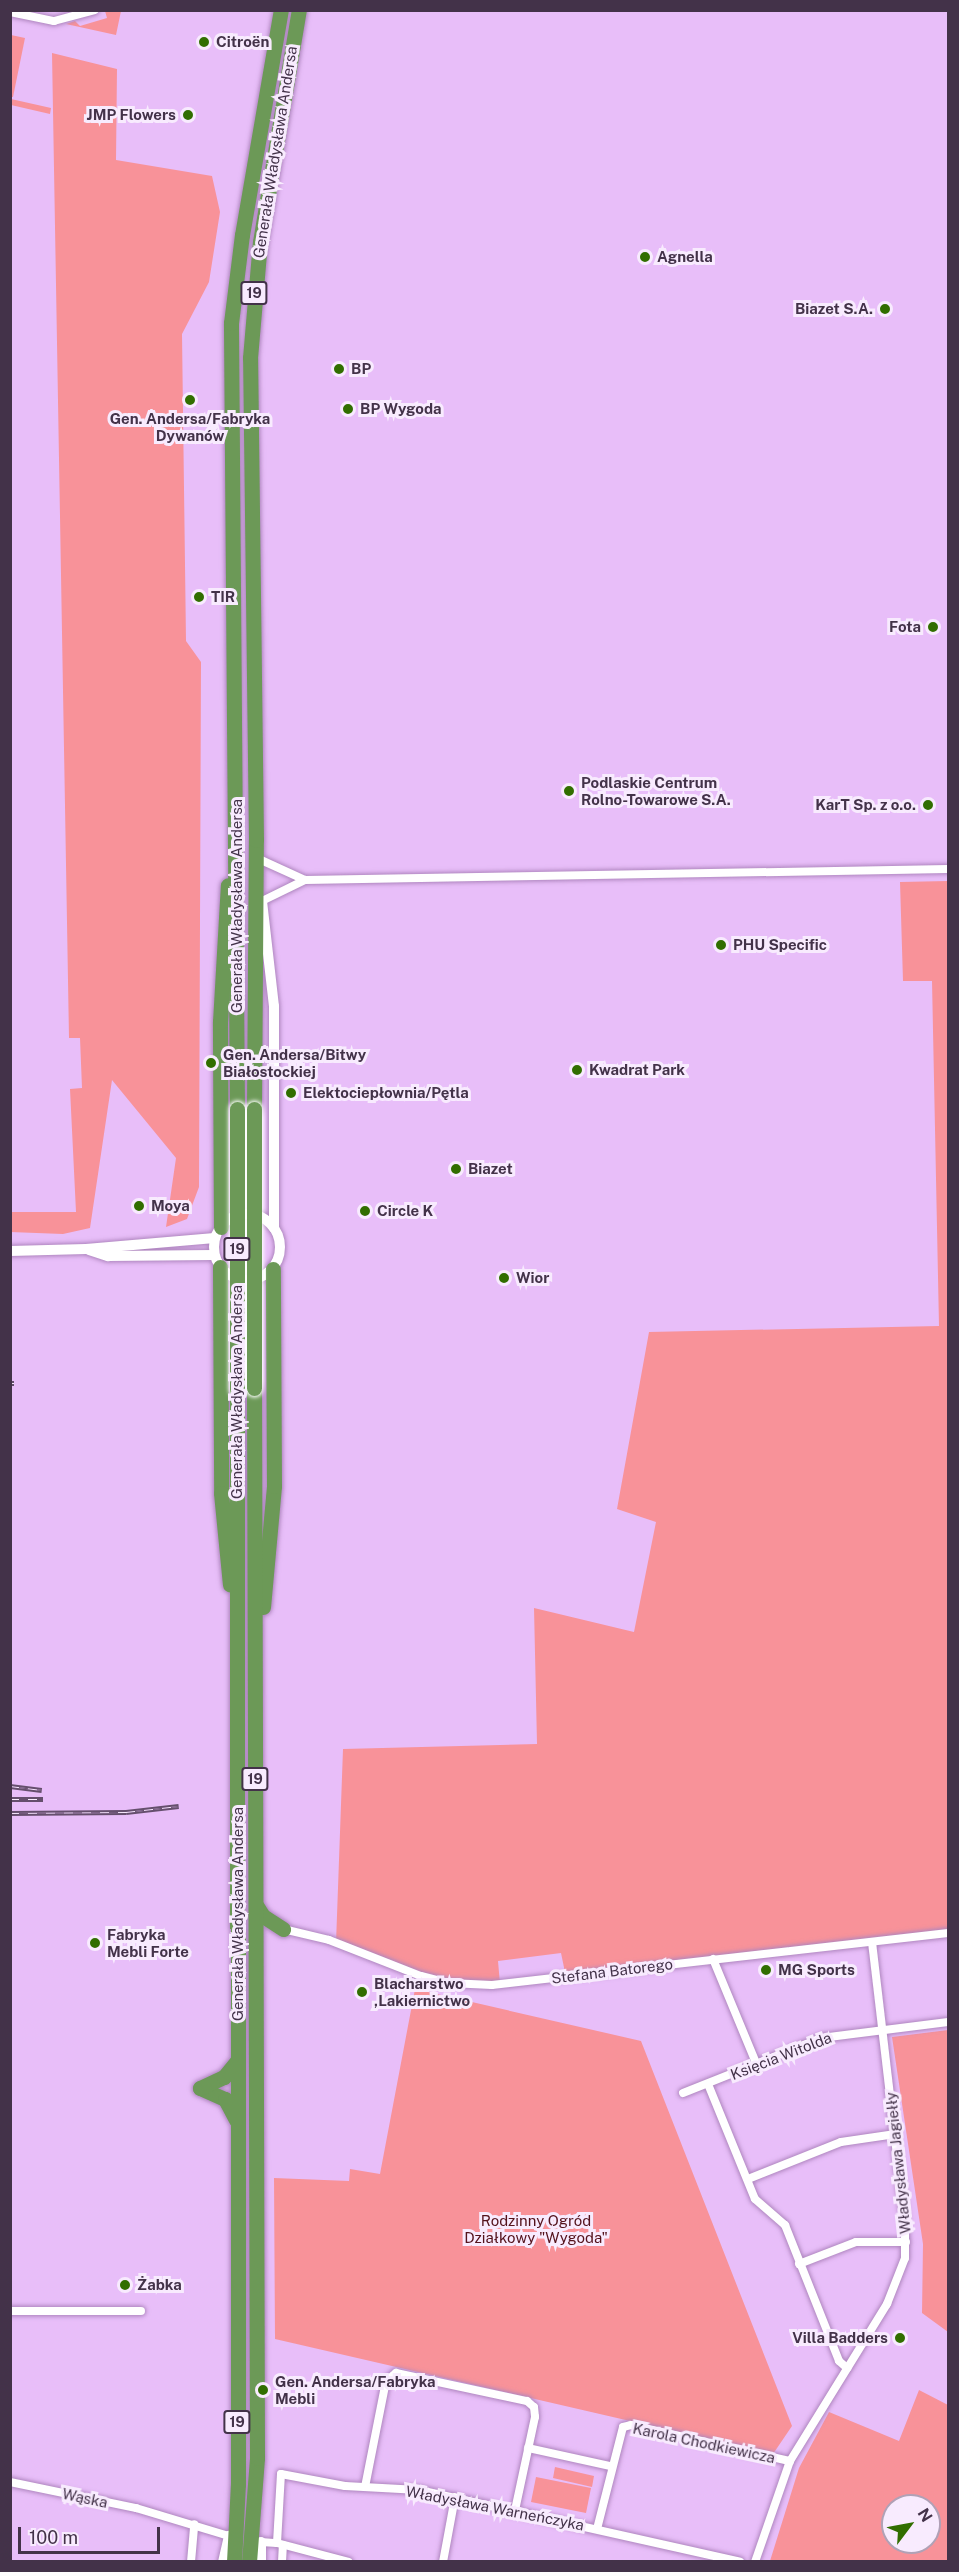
<!DOCTYPE html>
<meta charset="utf-8">
<style>
body{margin:0}
#map{position:relative;width:959px;height:2572px;overflow:hidden;background:#e8bef9;font-family:"Public Sans",sans-serif}
div>[style]{position:absolute}
.green>*{inset:0;background:#f89299}
.roads{filter:drop-shadow(0 0 2px #af86bf) drop-shadow(0 0 2px #af86bf)}
.street>*{height:8px;margin:-4px;padding:0 4px;transform-origin:4px;border-radius:4px;background:#fff}
.secondary>*{height:10px;margin:-5px;padding:0 5px;transform-origin:5px;border-radius:5px;background:#fff}
.secondary>.ring{margin:-5px;padding:0;box-sizing:content-box;background:none;border:10px solid #fff;border-radius:50%}
.highway>*{height:15px;margin:-7.5px;padding:0 7.5px;transform-origin:7.5px;border-radius:7.5px;background:#6c9957}
.rail>*{height:5px;margin-top:-2.5px;transform-origin:0;background:repeating-linear-gradient(90deg,#f8ebfe 0 9px,#654f6d 0 18px);box-sizing:border-box;border-block:2px solid #654f6d}
.bridges{filter:drop-shadow(0 0 2px #fff) drop-shadow(0 0 2px #fff)}
.highway-bridge>*{height:15px;margin:-7.5px;padding:0 7.5px;transform-origin:7.5px;border-radius:7.5px;background:#6c9957}
.dots>*{width:16px;height:16px;translate:-50% -50%;box-sizing:border-box;border:3px solid #f8ebfe;border-radius:50%}
span{translate:-50% -50%;white-space:nowrap;text-align:center;line-height:1.15;-webkit-text-stroke:6px #f8ebfe;paint-order:stroke}
.shield-label span{padding:2px 4px;background:#f8ebfe;border:2px solid;border-radius:4px;-webkit-text-stroke-width:0}
.shield-label{font-size:14px;color:#433249;font-weight:700}
.poi-label{font-size:15px;color:#433249;font-weight:700}
.left{translate:0 -50%;text-align:left}
.right{translate:-100% -50%;text-align:right}
.street-label{font-size:15px;color:#433249}
.park-label{font-size:15px;color:#54121c}
.frame{position:absolute;inset:0;border:12px solid #433249;pointer-events:none}
.north{position:absolute;left:881px;top:2494px;width:60px;height:60px;box-sizing:border-box;background:#f8ebfe;border:2px solid #b0a1b6;border-radius:50%;rotate:58deg;font-size:16px;font-weight:700;line-height:24px;text-align:center;color:#433249}
.north::after{content:'';display:block;margin:auto;width:21px;height:27px;background:#316e00;clip-path:polygon(50% 0,100% 100%,50% 72%,0 100%)}
.scale{position:absolute;left:18px;top:2527px;width:142px;height:27px;box-sizing:border-box;border:3px solid #433249;border-top:0;padding-left:8px;font-size:18px;line-height:21px;white-space:nowrap;color:#433249;-webkit-text-stroke:4px #f8ebfe;paint-order:stroke}
</style>
<div id="map">
<div class="green">
<i style="clip-path:polygon(105px 11px,121px 11px,116px 35px,66px 24px,75px 21px,80px 26px,107px 18px)"></i>
<i style="clip-path:polygon(11px 35px,25px 38px,13px 97px,10px 97px)"></i>
<i style="clip-path:polygon(52px 53px,117px 69px,116px 160px,212px 176px,220px 212px,209px 282px,182px 334px,186px 641px,201px 662px,199px 1187px,187px 1219px,166px 1227px,176px 1158px,112px 1080px,90px 1228px,63px 1234px,10px 1232px,11px 1212px,76px 1212px,70px 1089px,82px 1088px,80px 1038px,69px 1038px)"></i>
<i style="clip-path:polygon(11px 99px,51px 108px,50px 114px,11px 105px)"></i>
<i style="clip-path:polygon(948px 881px,948px 1932px,566px 1977px,561px 1953px,498px 1961px,500px 1984px,449px 1983px,336px 1943px,343px 1749px,537px 1744px,534px 1608px,634px 1632px,656px 1522px,617px 1509px,649px 1332px,939px 1326px,932px 981px,903px 981px,900px 882px)"></i>
<i style="clip-path:polygon(415px 1989px,641px 2041px,792px 2426px,773px 2454px,275px 2339px,274px 2178px,349px 2181px,350px 2169px,380px 2174px)"></i>
<i style="clip-path:polygon(948px 2030px,948px 2332px,922px 2313px,923px 2244px,892px 2037px)"></i>
<i style="clip-path:polygon(evenodd,919px 2390px,948px 2405px,948px 2561px,770px 2561px,799px 2468px,829px 2412px,899px 2441px,919px 2390px,893px 2506px,929px 2506px,929px 2542px,893px 2542px,893px 2506px)"></i>
<i style="clip-path:polygon(555px 2467px,594px 2476px,592px 2487px,553px 2478px)"></i>
<i style="clip-path:polygon(536px 2477px,591px 2488px,586px 2513px,531px 2502px)"></i>
</div>
<div class="roads">
<div class="street">
<i style="left:10px;top:12px;width:45px;rotate:11.6deg"></i>
<i style="left:54px;top:21px;width:42px;rotate:-15deg"></i>
<i style="left:261px;top:860px;width:48px;rotate:24.4deg"></i>
<i style="left:305px;top:880px;width:643px;rotate:-0.98deg"></i>
<i style="left:262px;top:901px;width:48px;rotate:-26deg"></i>
<i style="left:283px;top:1929px;width:47px;rotate:13.4deg"></i>
<i style="left:329px;top:1940px;width:99px;rotate:21.4deg"></i>
<i style="left:421px;top:1976px;width:29px;rotate:14deg"></i>
<i style="left:449px;top:1983px;width:43px;rotate:2.7deg"></i>
<i style="left:492px;top:1985px;width:459px;rotate:-6.5deg"></i>
<i style="left:713px;top:1959px;width:115px;rotate:67.5deg"></i>
<i style="left:708px;top:2084px;width:124px;rotate:67.8deg"></i>
<i style="left:755px;top:2199px;width:40px;rotate:41deg"></i>
<i style="left:785px;top:2225px;width:146px;rotate:68.3deg"></i>
<i style="left:839px;top:2361px;width:11px;rotate:41deg"></i>
<i style="left:683px;top:2093px;width:149px;rotate:-21.7deg"></i>
<i style="left:821px;top:2038px;width:128px;rotate:-7.2deg"></i>
<i style="left:748px;top:2179px;width:100px;rotate:-21.7deg"></i>
<i style="left:841px;top:2142px;width:55px;rotate:-8.4deg"></i>
<i style="left:799px;top:2264px;width:61px;rotate:-21.1deg"></i>
<i style="left:856px;top:2242px;width:50px"></i>
<i style="left:10px;top:2311px;width:131px"></i>
<i style="left:528px;top:2448px;width:84px;rotate:12.4deg"></i>
<i style="left:10px;top:2482px;width:129px;rotate:11.7deg"></i>
<i style="left:136px;top:2508px;width:97px;rotate:16.8deg"></i>
<i style="left:365px;top:2487px;width:108px;rotate:-78.8deg"></i>
<i style="left:386px;top:2381px;width:13px;rotate:-39deg"></i>
<i style="left:396px;top:2373px;width:134px;rotate:12.1deg"></i>
<i style="left:527px;top:2401px;width:9px;rotate:41deg"></i>
<i style="left:534px;top:2407px;width:10px;rotate:84deg"></i>
<i style="left:535px;top:2417px;width:95px;rotate:102.1deg"></i>
<i style="left:597px;top:2529px;width:105px;rotate:-75.7deg"></i>
<i style="left:623px;top:2427px;width:8px;rotate:-14deg"></i>
<i style="left:631px;top:2425px;width:163px;rotate:12.8deg"></i>
<i style="left:261px;top:2542px;width:16px;rotate:4deg"></i>
<i style="left:277px;top:2543px;width:74px;rotate:14.8deg"></i>
<i style="left:277px;top:2543px;width:69px;rotate:-86.7deg"></i>
<i style="left:281px;top:2474px;width:65px;rotate:10.6deg"></i>
<i style="left:345px;top:2486px;width:74px;rotate:3.1deg"></i>
<i style="left:419px;top:2490px;width:329px;rotate:12.6deg"></i>
<i style="left:191px;top:2562px;width:38px;rotate:-85deg"></i>
<i style="left:282px;top:2562px;width:17px;rotate:-87deg"></i>
<i style="left:443px;top:2562px;width:66px;rotate:-79.5deg"></i>
<i style="left:755px;top:2562px;width:107px;rotate:-70.9deg"></i>
<i style="left:790px;top:2461px;width:185px;rotate:-58.3deg"></i>
<i style="left:887px;top:2304px;width:49px;rotate:-68.6deg"></i>
<i style="left:905px;top:2258px;width:35px;rotate:-90deg"></i>
<i style="left:905px;top:2223px;width:282px;rotate:-96.7deg"></i>
</div>
<div class="secondary">
<i style="left:262px;top:901px;width:106px;rotate:83.5deg"></i>
<i style="left:274px;top:1006px;width:222px;rotate:90deg"></i>
<i class="ring" style="left:214px;top:1214px;width:56px;height:56px"></i>
<i style="left:89px;top:1250px;width:20px;rotate:18deg"></i>
<i style="left:108px;top:1256px;width:106px;rotate:-0.5deg"></i>
<i style="left:10px;top:1251px;width:76px;rotate:-1.5deg"></i>
<i style="left:86px;top:1249px;width:129px;rotate:-4.9deg"></i>
<i style="left:261px;top:2542px;width:20px;rotate:90deg"></i>
<i style="left:223px;top:2562px;width:27px;rotate:-77deg"></i>
</div>
<div class="highway">
<i style="left:237px;top:1109px;width:786px;rotate:-90.44deg"></i>
<i style="left:231px;top:323px;width:89px;rotate:-82.9deg"></i>
<i style="left:242px;top:235px;width:228px;rotate:-80.2deg"></i>
<i style="left:254px;top:1109px;width:269px;rotate:-89.6deg"></i>
<i style="left:256px;top:840px;width:482px;rotate:-90.7deg"></i>
<i style="left:250px;top:358px;width:116px;rotate:-85.1deg"></i>
<i style="left:260px;top:242px;width:235px;rotate:-80.5deg"></i>
<i style="left:221px;top:1227px;width:205px;rotate:-90.3deg"></i>
<i style="left:220px;top:1022px;width:137px;rotate:-86.7deg"></i>
<i style="left:220px;top:1267px;width:226px;rotate:89.7deg"></i>
<i style="left:221px;top:1493px;width:92px;rotate:84.4deg"></i>
<i style="left:263px;top:1607px;width:121px;rotate:-84.8deg"></i>
<i style="left:274px;top:1486px;width:217px;rotate:-90.3deg"></i>
<i style="left:256px;top:1905px;width:13px;rotate:58deg"></i>
<i style="left:263px;top:1916px;width:24px;rotate:33deg"></i>
<i style="left:200px;top:2088px;width:27px;rotate:24deg"></i>
<i style="left:225px;top:2099px;width:24px;rotate:62deg"></i>
<i style="left:200px;top:2088px;width:26px;rotate:-25deg"></i>
<i style="left:224px;top:2077px;width:21px;rotate:-51deg"></i>
<i style="left:234px;top:2562px;width:78px;rotate:-87.1deg"></i>
<i style="left:238px;top:2484px;width:1095px;rotate:-90.05deg"></i>
<i style="left:249px;top:2562px;width:104px;rotate:-85.6deg"></i>
<i style="left:257px;top:2458px;width:1070px;rotate:-90.16deg"></i>
</div>
</div>
<div class="rail">
<i style="left:10px;top:1383px;width:4px"></i>
<i style="left:10px;top:1786px;width:32px;rotate:7deg"></i>
<i style="left:10px;top:1799px;width:33px"></i>
<i style="left:10px;top:1813px;width:116px;rotate:-0.5deg"></i>
<i style="left:126px;top:1812px;width:53px;rotate:-6.5deg"></i>
</div>
<div class="bridges">
<div class="highway-bridge">
<i style="left:254px;top:1388px;width:279px;rotate:-90deg"></i>
<i style="left:237px;top:1389px;width:280px;rotate:-90deg"></i>
</div>
</div>
<div class="dots">
<i style="left:204px;top:42px;background:#316e00"></i>
<i style="left:188px;top:115px;background:#316e00"></i>
<i style="left:645px;top:257px;background:#316e00"></i>
<i style="left:885px;top:309px;background:#316e00"></i>
<i style="left:339px;top:369px;background:#316e00"></i>
<i style="left:190px;top:400px;background:#316e00"></i>
<i style="left:348px;top:409px;background:#316e00"></i>
<i style="left:199px;top:597px;background:#316e00"></i>
<i style="left:933px;top:627px;background:#316e00"></i>
<i style="left:569px;top:791px;background:#316e00"></i>
<i style="left:928px;top:805px;background:#316e00"></i>
<i style="left:721px;top:945px;background:#316e00"></i>
<i style="left:211px;top:1063px;background:#316e00"></i>
<i style="left:577px;top:1070px;background:#316e00"></i>
<i style="left:291px;top:1093px;background:#316e00"></i>
<i style="left:456px;top:1169px;background:#316e00"></i>
<i style="left:139px;top:1206px;background:#316e00"></i>
<i style="left:365px;top:1211px;background:#316e00"></i>
<i style="left:504px;top:1278px;background:#316e00"></i>
<i style="left:95px;top:1943px;background:#316e00"></i>
<i style="left:766px;top:1970px;background:#316e00"></i>
<i style="left:362px;top:1992px;background:#316e00"></i>
<i style="left:125px;top:2285px;background:#316e00"></i>
<i style="left:900px;top:2338px;background:#316e00"></i>
<i style="left:263px;top:2390px;background:#316e00"></i>
</div>
<div class="shield-label">
<span style="left:254px;top:293px">19</span>
<span style="left:237px;top:1249px">19</span>
<span style="left:255px;top:1779px">19</span>
<span style="left:237px;top:2422px">19</span>
</div>
<div class="poi-label">
<span class="left" style="left:216px;top:42px">Citroën</span>
<span class="right" style="left:176px;top:115px">JMP Flowers</span>
<span class="left" style="left:657px;top:257px">Agnella</span>
<span class="right" style="left:873px;top:309px">Biazet S.A.</span>
<span class="left" style="left:351px;top:369px">BP</span>
<span class="left" style="left:360px;top:409px">BP Wygoda</span>
<span style="left:190px;top:427px">Gen. Andersa/Fabryka<br>Dywanów</span>
<span class="left" style="left:211px;top:597px">TIR</span>
<span class="right" style="left:921px;top:627px">Fota</span>
<span class="left" style="left:581px;top:791px">Podlaskie Centrum<br>Rolno-Towarowe S.A.</span>
<span class="right" style="left:916px;top:805px">KarT Sp. z o.o.</span>
<span class="left" style="left:733px;top:945px">PHU Specific</span>
<span class="left" style="left:223px;top:1063px">Gen. Andersa/Bitwy<br>Białostockiej</span>
<span class="left" style="left:589px;top:1070px">Kwadrat Park</span>
<span class="left" style="left:303px;top:1093px">Elektociepłownia/Pętla</span>
<span class="left" style="left:468px;top:1169px">Biazet</span>
<span class="left" style="left:151px;top:1206px">Moya</span>
<span class="left" style="left:377px;top:1211px">Circle K</span>
<span class="left" style="left:516px;top:1278px">Wior</span>
<span class="left" style="left:107px;top:1943px">Fabryka<br>Mebli Forte</span>
<span class="left" style="left:778px;top:1970px">MG Sports</span>
<span class="left" style="left:374px;top:1992px">Blacharstwo<br>,Lakiernictwo</span>
<span class="left" style="left:137px;top:2285px">Żabka</span>
<span class="right" style="left:888px;top:2338px">Villa Badders</span>
<span class="left" style="left:275px;top:2390px">Gen. Andersa/Fabryka<br>Mebli</span>
</div>
<div class="street-label">
<span style="left:275px;top:152px;rotate:-81deg">Generała Władysława Andersa</span>
<span style="left:237px;top:906px;rotate:-90deg">Generała Władysława Andersa</span>
<span style="left:237px;top:1392px;rotate:-90deg">Generała Władysława Andersa</span>
<span style="left:238px;top:1914px;rotate:-90deg">Generała Władysława Andersa</span>
<span style="left:612px;top:1971px;rotate:-7deg">Stefana Batorego</span>
<span style="left:781px;top:2056px;rotate:-21deg">Księcia Witolda</span>
<span style="left:898px;top:2163px;rotate:-96deg">Władysława Jagiełły</span>
<span style="left:704px;top:2443px;rotate:12deg">Karola Chodkiewicza</span>
<span style="left:85px;top:2498px;rotate:12deg">Wąska</span>
<span style="left:495px;top:2508px;rotate:11deg">Władysława Warneńczyka</span>
</div>
<div class="park-label">
<span style="left:536px;top:2229px">Rodzinny Ogród<br>Działkowy "Wygoda"</span>
</div>
<div class="frame"></div>
<div class="north">N</div>
<div class="scale">100 m</div>
</div>
